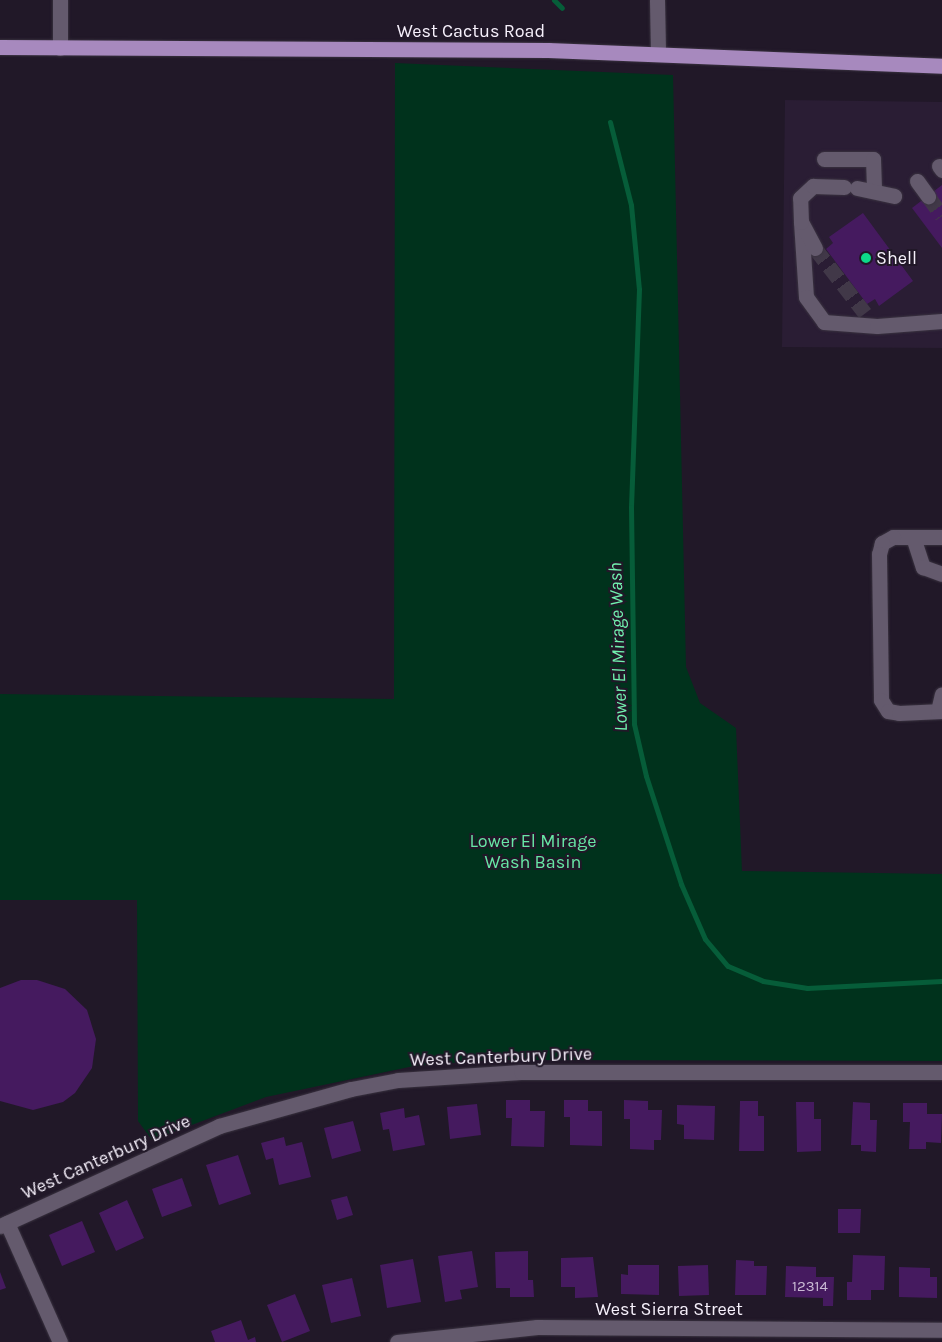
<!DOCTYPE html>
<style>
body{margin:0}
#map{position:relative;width:942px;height:1342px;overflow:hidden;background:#211828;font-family:Karla,sans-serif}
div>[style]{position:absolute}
.built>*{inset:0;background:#2a1d34}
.green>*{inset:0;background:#00321c}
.stream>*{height:5px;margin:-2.5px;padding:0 2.5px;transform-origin:2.5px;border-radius:2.5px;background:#065d39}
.building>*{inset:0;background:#451a5f}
.minor-tunnel>*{height:15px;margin-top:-7.5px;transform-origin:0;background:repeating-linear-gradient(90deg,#413848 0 15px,transparent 0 23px)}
.roads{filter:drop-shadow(0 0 1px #3a3340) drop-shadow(0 0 1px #3a3340)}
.minor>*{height:15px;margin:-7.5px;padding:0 7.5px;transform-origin:7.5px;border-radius:7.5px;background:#645a6d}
.major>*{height:15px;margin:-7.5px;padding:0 7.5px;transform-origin:7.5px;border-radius:7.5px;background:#a789be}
.dots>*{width:14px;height:14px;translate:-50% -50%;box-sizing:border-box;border:2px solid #211828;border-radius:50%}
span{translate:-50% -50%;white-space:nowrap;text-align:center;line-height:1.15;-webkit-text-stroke:4px #211828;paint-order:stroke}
.number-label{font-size:15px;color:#cabad4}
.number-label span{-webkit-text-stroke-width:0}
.street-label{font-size:18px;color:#f6f0fb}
.poi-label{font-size:18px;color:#f6f0fb}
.left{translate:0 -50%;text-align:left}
.park-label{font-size:18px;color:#67e8a6}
.water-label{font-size:19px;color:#71f2af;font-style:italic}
</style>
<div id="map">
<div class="built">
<i style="clip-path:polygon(785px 100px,942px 102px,942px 348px,782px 347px)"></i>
</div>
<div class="green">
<i style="clip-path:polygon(395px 63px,673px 75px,686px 667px,700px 703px,736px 728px,742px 871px,942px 874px,942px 1061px,489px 1060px,414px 1066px,266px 1097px,152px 1140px,138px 1121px,137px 900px,0 900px,0 694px,394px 699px)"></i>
</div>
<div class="stream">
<i style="left:554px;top:0;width:11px;rotate:45deg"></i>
<i style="left:610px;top:122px;width:86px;rotate:75.8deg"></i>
<i style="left:631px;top:205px;width:84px;rotate:84.6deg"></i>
<i style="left:639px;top:289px;width:218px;rotate:92.1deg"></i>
<i style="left:631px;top:507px;width:217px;rotate:89.2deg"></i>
<i style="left:634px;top:724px;width:53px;rotate:77deg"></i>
<i style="left:646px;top:776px;width:114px;rotate:72deg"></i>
<i style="left:681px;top:884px;width:60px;rotate:66.4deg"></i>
<i style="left:705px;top:939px;width:35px;rotate:50deg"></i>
<i style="left:728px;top:966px;width:38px;rotate:23deg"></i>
<i style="left:763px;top:981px;width:45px;rotate:9deg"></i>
<i style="left:807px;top:988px;width:135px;rotate:-3deg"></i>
</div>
<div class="building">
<i style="clip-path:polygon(942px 185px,942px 248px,912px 208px)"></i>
<i style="clip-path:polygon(863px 213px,913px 281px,879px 306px,875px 299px,867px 304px,826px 249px,833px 243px,829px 237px)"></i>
<i style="clip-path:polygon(21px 980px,37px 980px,65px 989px,87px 1010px,96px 1039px,92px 1068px,75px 1093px,63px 1102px,33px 1110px,0 1101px,0 988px)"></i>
<i style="clip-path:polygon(506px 1100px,530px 1100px,530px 1111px,545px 1111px,544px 1147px,511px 1146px,512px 1118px,506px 1118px)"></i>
<i style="clip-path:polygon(564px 1100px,588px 1100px,588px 1111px,602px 1111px,602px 1146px,570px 1145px,570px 1117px,564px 1117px)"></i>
<i style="clip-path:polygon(624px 1100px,648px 1101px,648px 1110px,662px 1110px,661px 1140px,654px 1140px,654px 1150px,630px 1149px,630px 1119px,624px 1119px)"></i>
<i style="clip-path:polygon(740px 1101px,758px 1101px,758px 1116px,764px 1116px,764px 1151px,739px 1151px)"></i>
<i style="clip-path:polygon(796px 1102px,814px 1102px,814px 1119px,821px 1119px,821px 1151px,797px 1152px)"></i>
<i style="clip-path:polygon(853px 1102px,870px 1103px,870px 1120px,877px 1120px,876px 1152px,861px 1151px,861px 1145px,851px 1145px)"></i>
<i style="clip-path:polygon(903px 1103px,927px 1103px,927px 1114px,942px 1114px,941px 1143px,926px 1142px,926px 1149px,909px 1149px,910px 1122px,903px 1122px)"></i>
<i style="clip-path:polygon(477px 1104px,481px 1135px,450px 1139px,447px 1107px)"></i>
<i style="clip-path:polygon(677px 1105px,715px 1106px,714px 1140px,684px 1139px,684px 1125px,677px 1124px)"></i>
<i style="clip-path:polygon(404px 1108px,405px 1118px,419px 1115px,425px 1145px,393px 1151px,389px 1129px,383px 1130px,380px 1113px)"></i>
<i style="clip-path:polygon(353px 1121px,361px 1151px,332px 1159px,324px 1128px)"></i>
<i style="clip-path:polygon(284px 1137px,286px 1146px,302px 1142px,311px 1177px,279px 1185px,273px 1158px,266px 1160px,261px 1143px)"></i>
<i style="clip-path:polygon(238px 1155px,251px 1194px,219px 1205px,206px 1165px)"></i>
<i style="clip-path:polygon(182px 1178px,192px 1206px,162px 1217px,152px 1189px)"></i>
<i style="clip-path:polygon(347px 1196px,353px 1215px,337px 1220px,331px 1200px)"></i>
<i style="clip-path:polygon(127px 1200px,144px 1238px,116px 1251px,99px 1213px)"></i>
<i style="clip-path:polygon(838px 1209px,861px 1209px,860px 1233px,838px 1233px)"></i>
<i style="clip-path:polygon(82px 1221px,95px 1252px,62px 1266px,49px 1235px)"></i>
<i style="clip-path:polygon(472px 1251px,478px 1287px,460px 1290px,462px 1299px,445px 1302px,438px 1256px)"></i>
<i style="clip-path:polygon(528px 1251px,528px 1280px,533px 1280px,534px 1297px,510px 1297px,510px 1288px,496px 1288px,495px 1252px)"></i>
<i style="clip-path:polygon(853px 1255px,885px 1256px,884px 1290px,871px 1290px,871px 1300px,847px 1300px,847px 1282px,852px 1282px)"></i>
<i style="clip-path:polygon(593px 1257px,598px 1297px,575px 1298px,575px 1287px,561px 1287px,561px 1258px)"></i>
<i style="clip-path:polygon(413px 1259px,421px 1302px,387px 1308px,380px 1265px)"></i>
<i style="clip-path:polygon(736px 1260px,754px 1261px,754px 1266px,767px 1266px,766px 1295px,735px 1295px)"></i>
<i style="clip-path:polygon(628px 1265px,659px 1265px,659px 1295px,621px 1294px,621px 1274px,628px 1275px)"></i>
<i style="clip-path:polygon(708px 1265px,709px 1295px,679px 1296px,678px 1266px)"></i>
<i style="clip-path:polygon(786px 1266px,816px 1267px,816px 1277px,834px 1277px,833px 1306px,823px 1306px,823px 1298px,785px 1297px)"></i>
<i style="clip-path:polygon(899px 1267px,930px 1268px,930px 1277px,937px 1277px,937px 1298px,899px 1297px)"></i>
<i style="clip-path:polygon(0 1272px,6px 1288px,0 1290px)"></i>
<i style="clip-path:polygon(352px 1278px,361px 1316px,331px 1323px,322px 1285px)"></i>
<i style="clip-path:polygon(295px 1294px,310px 1331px,282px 1342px,267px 1305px)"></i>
<i style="clip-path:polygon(241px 1320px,248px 1340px,255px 1337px,256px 1342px,215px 1342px,211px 1331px)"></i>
</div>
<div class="minor-tunnel">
<i style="left:928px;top:196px;width:24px;rotate:54deg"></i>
<i style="left:815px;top:248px;width:82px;rotate:52.4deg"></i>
</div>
<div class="roads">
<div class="minor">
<i style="left:657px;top:0;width:53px;rotate:88.9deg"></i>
<i style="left:60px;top:48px;width:48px;rotate:-90deg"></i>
<i style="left:824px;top:159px;width:49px"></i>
<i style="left:873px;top:159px;width:32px;rotate:88deg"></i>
<i style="left:939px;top:166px;width:5px;rotate:53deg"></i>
<i style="left:917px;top:181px;width:19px;rotate:54deg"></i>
<i style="left:857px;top:188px;width:38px;rotate:12deg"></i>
<i style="left:801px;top:222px;width:75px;rotate:86.2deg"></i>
<i style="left:806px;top:297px;width:31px;rotate:54deg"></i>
<i style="left:824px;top:322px;width:53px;rotate:4.3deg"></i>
<i style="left:877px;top:326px;width:65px;rotate:-4.4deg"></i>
<i style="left:815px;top:248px;width:30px;rotate:-118deg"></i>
<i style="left:801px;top:222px;width:24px;rotate:-92deg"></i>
<i style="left:800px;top:198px;width:18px;rotate:-43deg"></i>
<i style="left:813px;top:186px;width:31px;rotate:2deg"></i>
<i style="left:913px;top:537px;width:32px;rotate:72deg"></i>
<i style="left:923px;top:567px;width:20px;rotate:20deg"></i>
<i style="left:942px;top:537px;width:49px;rotate:180deg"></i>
<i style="left:893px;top:537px;width:13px;rotate:151deg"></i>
<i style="left:882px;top:543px;width:11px;rotate:105deg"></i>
<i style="left:879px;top:554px;width:146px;rotate:89.2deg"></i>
<i style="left:881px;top:700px;width:13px;rotate:58deg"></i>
<i style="left:888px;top:711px;width:11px;rotate:10deg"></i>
<i style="left:899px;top:713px;width:43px;rotate:-2.7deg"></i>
<i style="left:938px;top:711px;width:17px;rotate:-77deg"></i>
<i style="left:7px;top:1223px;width:130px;rotate:66deg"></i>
<i style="left:0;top:1226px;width:241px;rotate:-24.5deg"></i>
<i style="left:219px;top:1126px;width:137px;rotate:-15.7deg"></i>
<i style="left:351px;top:1089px;width:48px;rotate:-10.8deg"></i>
<i style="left:398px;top:1080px;width:123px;rotate:-3.7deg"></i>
<i style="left:521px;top:1072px;width:421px"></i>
<i style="left:397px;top:1342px;width:141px;rotate:-6.1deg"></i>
<i style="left:537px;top:1327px;width:405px;rotate:0.4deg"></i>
</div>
<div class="major">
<i style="left:0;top:47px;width:548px;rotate:0.31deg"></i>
<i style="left:548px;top:50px;width:394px;rotate:2.3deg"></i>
</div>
</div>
<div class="dots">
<i style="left:866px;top:258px;background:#0dd98a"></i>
</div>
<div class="number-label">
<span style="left:810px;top:1287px">12314</span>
</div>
<div class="street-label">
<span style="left:471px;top:31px">West Cactus Road</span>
<span style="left:501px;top:1057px;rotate:-2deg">West Canterbury Drive</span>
<span style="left:106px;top:1157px;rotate:-24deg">West Canterbury Drive</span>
<span style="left:669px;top:1309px">West Sierra Street</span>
</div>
<div class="poi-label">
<span class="left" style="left:876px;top:258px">Shell</span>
</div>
<div class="park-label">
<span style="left:533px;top:852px">Lower El Mirage<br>Wash Basin</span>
</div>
<div class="water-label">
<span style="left:619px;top:647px;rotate:-92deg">Lower El Mirage Wash</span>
</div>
</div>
